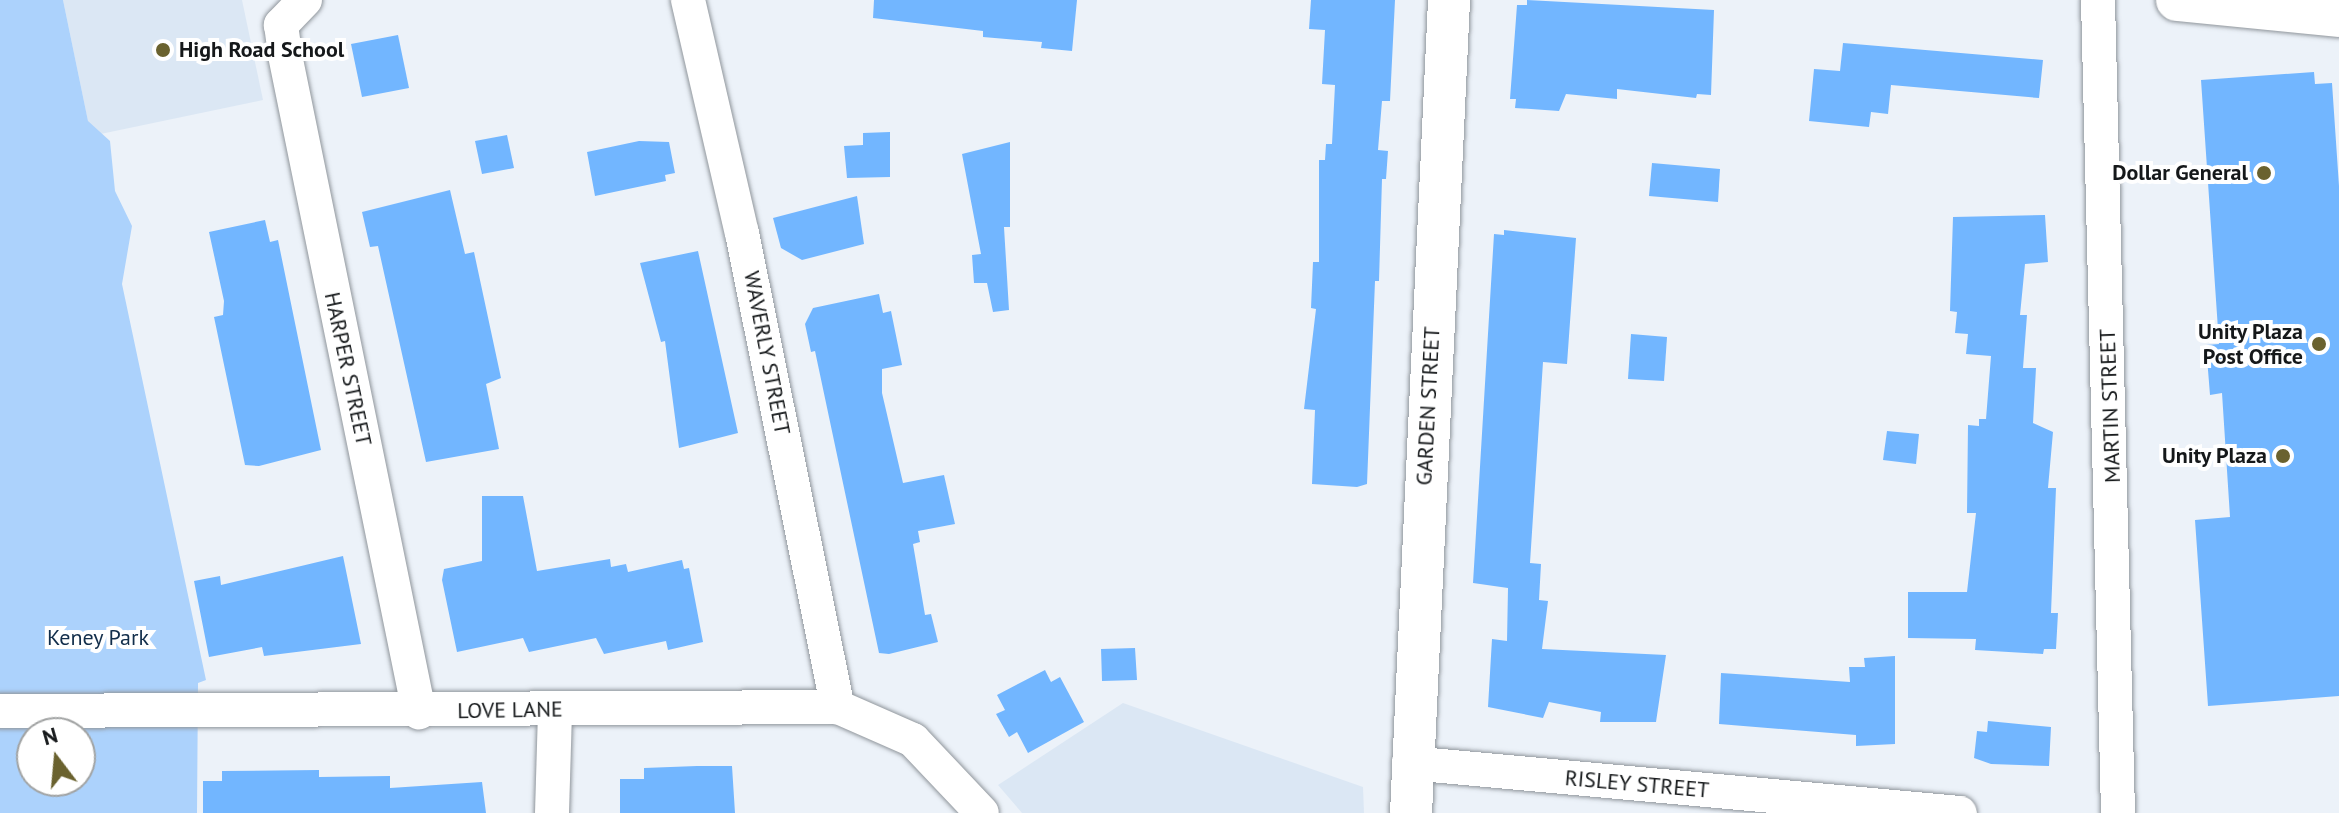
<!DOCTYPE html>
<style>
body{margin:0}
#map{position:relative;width:2339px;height:813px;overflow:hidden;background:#ecf2f9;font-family:"PT Sans",sans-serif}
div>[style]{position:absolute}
.built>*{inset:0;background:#dbe7f4}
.green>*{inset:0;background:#acd2fc}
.building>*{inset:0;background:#72b6ff}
.roads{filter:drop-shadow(0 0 2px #90969c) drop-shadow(0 0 2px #90969c)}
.minor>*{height:34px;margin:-17px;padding:0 17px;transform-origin:17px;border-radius:17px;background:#fff}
.tertiary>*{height:42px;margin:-21px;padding:0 21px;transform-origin:21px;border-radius:21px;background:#fff}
.dots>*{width:22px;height:22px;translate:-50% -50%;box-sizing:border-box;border:4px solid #fff;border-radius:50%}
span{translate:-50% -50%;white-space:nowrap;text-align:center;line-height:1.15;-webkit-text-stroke:8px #fff;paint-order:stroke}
.poi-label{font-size:22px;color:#15181a;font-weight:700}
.left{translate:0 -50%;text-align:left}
.right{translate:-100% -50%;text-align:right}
.street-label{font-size:22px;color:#15181a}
.park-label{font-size:22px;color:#122e4b}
.north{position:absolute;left:16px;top:717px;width:80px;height:80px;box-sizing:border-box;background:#fff;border:2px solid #a1a3a3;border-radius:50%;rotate:344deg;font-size:22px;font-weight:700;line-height:32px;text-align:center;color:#15181a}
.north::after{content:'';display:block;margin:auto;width:28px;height:36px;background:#6a622f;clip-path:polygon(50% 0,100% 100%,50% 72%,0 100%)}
</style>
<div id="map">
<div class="built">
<i style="clip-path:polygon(63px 0,242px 0,263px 100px,91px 136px)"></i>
<i style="clip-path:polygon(1123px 703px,1363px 787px,1364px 813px,1022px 813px,998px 785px)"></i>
</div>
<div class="green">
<i style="clip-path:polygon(evenodd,0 0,63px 0,88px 121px,110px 141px,115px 191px,132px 226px,122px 284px,206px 680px,198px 683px,197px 813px,0 813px,0 0,32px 733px,80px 733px,80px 781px,32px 781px,32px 733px)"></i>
</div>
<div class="building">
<i style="clip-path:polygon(874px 0,1077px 0,1072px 51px,1041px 48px,1042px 42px,983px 37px,983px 31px,873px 18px)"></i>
<i style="clip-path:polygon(1311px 0,1395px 0,1390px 101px,1382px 101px,1378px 150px,1388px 151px,1386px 179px,1382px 179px,1379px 281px,1375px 281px,1367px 484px,1357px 487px,1312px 484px,1315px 410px,1304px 409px,1316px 309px,1311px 308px,1313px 262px,1319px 262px,1319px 160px,1325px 160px,1326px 144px,1332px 144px,1335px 85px,1322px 84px,1325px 30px,1309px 29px)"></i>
<i style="clip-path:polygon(1527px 0,1714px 10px,1711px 95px,1697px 94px,1696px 98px,1617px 89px,1617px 99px,1566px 94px,1559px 111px,1515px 108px,1516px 99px,1510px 99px,1517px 5px,1527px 5px)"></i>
<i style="clip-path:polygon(398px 35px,409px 88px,362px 97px,351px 44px)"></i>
<i style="clip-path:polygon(1843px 43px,2043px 60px,2039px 98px,1891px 85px,1888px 114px,1871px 112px,1869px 127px,1809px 121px,1814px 69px,1840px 71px)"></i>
<i style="clip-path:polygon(2314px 72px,2315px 84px,2332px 83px,2339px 186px,2339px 696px,2208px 706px,2195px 520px,2230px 517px,2222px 393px,2210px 395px,2206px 345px,2219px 344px,2201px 80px)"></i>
<i style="clip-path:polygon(890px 132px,890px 177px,847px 178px,844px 146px,863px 145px,863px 133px)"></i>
<i style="clip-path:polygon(507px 135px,514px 168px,482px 174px,475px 141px)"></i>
<i style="clip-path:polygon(639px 141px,669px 142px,675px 173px,665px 175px,666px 181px,595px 196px,587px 152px)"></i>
<i style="clip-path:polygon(1010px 142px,1010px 227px,1004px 227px,1009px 310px,993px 312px,987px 283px,974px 283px,972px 255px,981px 254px,962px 154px)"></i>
<i style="clip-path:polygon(1652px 163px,1720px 169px,1718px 202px,1649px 196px)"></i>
<i style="clip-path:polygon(450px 190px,465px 254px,474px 252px,501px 378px,486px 384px,499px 449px,426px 462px,378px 246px,370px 247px,362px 212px)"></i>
<i style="clip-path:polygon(857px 196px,864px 244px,802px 260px,781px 248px,773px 218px)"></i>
<i style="clip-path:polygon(2045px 215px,2048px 262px,2025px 264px,2020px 315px,2027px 315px,2023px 368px,2036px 368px,2033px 423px,2053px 432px,2048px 488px,2056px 488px,2051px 613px,2058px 613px,2056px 649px,2044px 649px,2043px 654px,1975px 650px,1976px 639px,1908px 638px,1908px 592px,1967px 592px,1976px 513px,1967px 513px,1968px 425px,1979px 426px,1979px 419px,1986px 419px,1991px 356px,1966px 354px,1968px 334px,1955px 333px,1957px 312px,1950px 311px,1953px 217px)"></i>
<i style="clip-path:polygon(265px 220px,270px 242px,278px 240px,321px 450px,259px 466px,245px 465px,214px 317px,223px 315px,224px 301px,209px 232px)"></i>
<i style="clip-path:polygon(1504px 230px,1576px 238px,1567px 364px,1543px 362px,1530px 563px,1541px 564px,1539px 600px,1548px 601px,1542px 649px,1666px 655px,1656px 722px,1600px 722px,1601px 712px,1549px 702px,1543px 718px,1488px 707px,1492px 639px,1507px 641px,1508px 588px,1473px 583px,1494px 234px,1504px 235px)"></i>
<i style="clip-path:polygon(698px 251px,738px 433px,679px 448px,665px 341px,661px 342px,640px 263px)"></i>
<i style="clip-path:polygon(879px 294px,883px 313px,891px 311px,902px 365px,882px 369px,882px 393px,903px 483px,944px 475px,955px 524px,918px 531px,920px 542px,913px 544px,925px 615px,931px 614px,938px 642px,889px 654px,879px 653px,815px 351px,811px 352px,805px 324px,813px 308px)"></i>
<i style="clip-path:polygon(1631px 334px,1667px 337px,1664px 381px,1628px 379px)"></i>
<i style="clip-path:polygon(1887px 431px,1919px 434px,1916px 464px,1883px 460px)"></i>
<i style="clip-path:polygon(482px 496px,523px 496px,537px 571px,610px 559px,611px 567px,626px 564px,628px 572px,682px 560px,684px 569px,689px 568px,703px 642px,668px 650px,666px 641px,604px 654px,596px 638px,529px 652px,523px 638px,457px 652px,442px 580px,444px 569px,482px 561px)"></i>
<i style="clip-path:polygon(343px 556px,361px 644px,264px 656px,262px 647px,209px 657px,194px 581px,220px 576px,221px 585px)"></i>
<i style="clip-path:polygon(1135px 648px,1137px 680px,1102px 681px,1101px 649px)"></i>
<i style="clip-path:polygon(1895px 656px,1895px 744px,1856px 746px,1856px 735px,1719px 724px,1721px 673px,1850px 682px,1849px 667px,1865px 667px,1864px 658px)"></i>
<i style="clip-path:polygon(1045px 670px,1051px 682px,1060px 677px,1084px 722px,1028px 753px,1017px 732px,1009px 737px,996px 714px,1005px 710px,997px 695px)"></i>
<i style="clip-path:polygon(1988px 721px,2051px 727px,2049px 766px,1991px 764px,1974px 758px,1977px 731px,1987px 732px)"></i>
<i style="clip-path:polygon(697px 766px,732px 766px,735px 813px,620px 813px,620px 779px,644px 779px,644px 768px)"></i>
<i style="clip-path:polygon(319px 770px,319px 777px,390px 776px,390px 788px,482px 782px,486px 813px,203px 813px,203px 781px,222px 781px,222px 771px)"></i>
</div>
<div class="roads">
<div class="minor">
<i style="left:305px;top:0;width:35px;rotate:134deg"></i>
<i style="left:281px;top:25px;width:30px;rotate:82deg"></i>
<i style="left:285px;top:55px;width:671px;rotate:78.47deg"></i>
<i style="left:688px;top:0;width:239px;rotate:77deg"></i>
<i style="left:742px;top:233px;width:484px;rotate:78.6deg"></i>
<i style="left:2098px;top:0;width:813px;rotate:88.59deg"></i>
<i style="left:0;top:711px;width:838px;rotate:-0.27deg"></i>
<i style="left:838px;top:707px;width:82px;rotate:23.7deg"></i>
<i style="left:913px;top:740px;width:100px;rotate:46.6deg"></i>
<i style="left:1409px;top:763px;width:553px;rotate:5.19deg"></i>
<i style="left:552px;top:813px;width:103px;rotate:-88.3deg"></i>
</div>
<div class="tertiary">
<i style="left:2177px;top:0;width:163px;rotate:5.6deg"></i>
<i style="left:1411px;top:813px;width:814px;rotate:-87.32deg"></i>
</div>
</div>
<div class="dots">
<i style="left:163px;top:50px;background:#6a622f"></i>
<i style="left:2264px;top:173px;background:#6a622f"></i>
<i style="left:2319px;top:344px;background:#6a622f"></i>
<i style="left:2283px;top:456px;background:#6a622f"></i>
</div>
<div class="poi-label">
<span class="left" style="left:179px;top:50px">High Road School</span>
<span class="right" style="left:2248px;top:173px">Dollar General</span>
<span class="right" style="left:2303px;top:344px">Unity Plaza<br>Post Office</span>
<span class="right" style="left:2267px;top:456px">Unity Plaza</span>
</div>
<div class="street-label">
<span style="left:767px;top:353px;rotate:79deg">WAVERLY STREET</span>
<span style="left:348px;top:369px;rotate:78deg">HARPER STREET</span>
<span style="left:1428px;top:406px;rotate:-87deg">GARDEN STREET</span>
<span style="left:2110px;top:406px;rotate:-92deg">MARTIN STREET</span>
<span style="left:510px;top:710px;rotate:-1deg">LOVE LANE</span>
<span style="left:1637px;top:784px;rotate:5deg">RISLEY STREET</span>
</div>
<div class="park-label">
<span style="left:98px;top:638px">Keney Park</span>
</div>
<div class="north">N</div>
</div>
